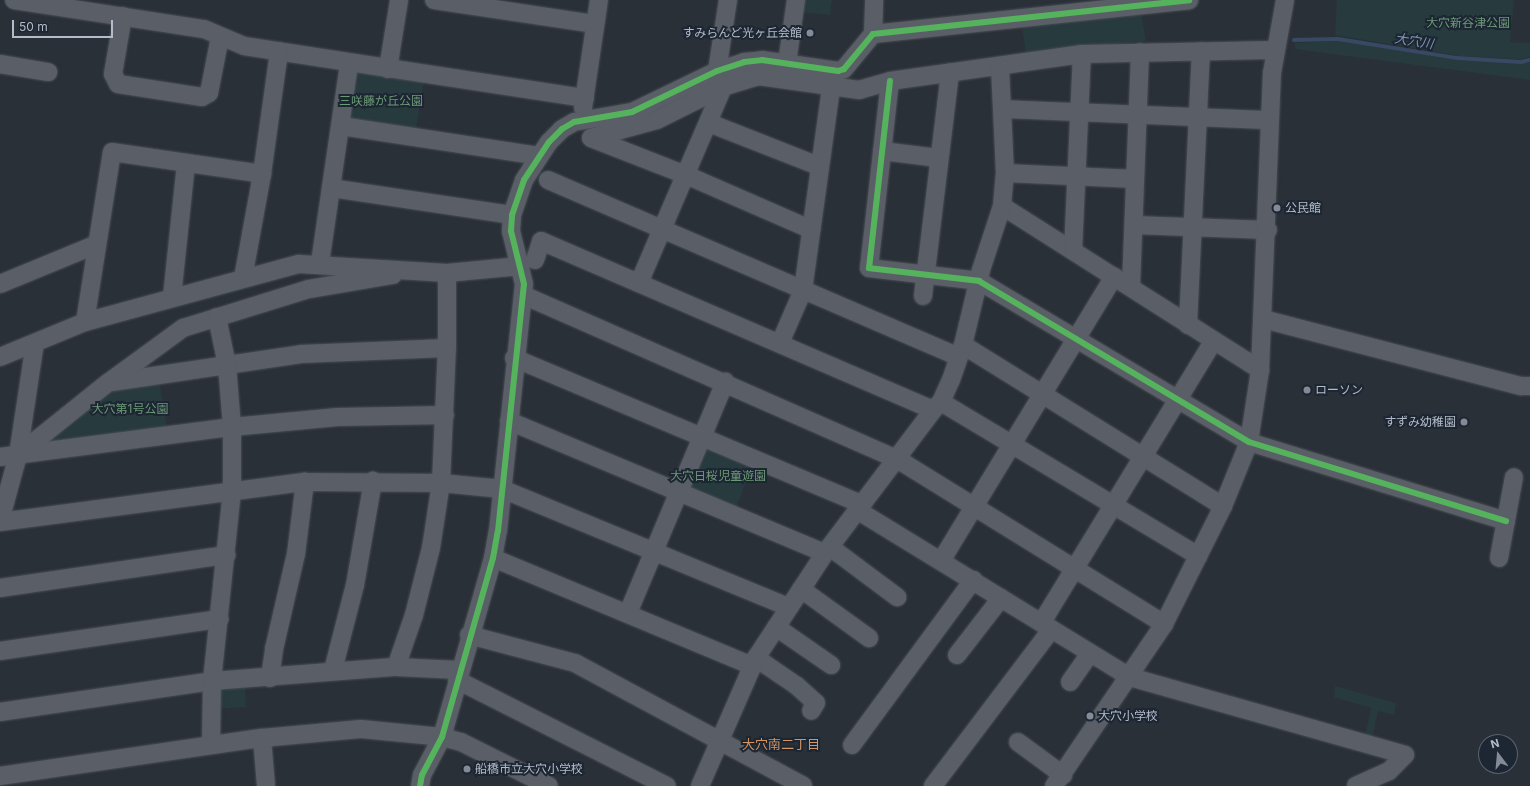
<!DOCTYPE html>
<meta charset="utf-8">
<style>
body{margin:0}
#map{position:relative;width:1530px;height:786px;overflow:hidden;background:#2a3038;font-family:Inter,"Noto Sans JP",sans-serif}
div>[style]{position:absolute}
.green>*{inset:0;background:#273a3e}
.stream>*{height:4px;margin:-2px;padding:0 2px;transform-origin:2px;border-radius:2px;background:#384963}
.roads{filter:drop-shadow(0 0 1px #484c53) drop-shadow(0 0 1px #484c53)}
.minor>*{height:18px;margin:-9px;padding:0 9px;transform-origin:9px;border-radius:9px;background:#5a5e66}
.cycleway>*{height:6px;margin:-3px;padding:0 3px;transform-origin:3px;border-radius:3px;background:#56b35d}
.dots>*{width:11px;height:11px;translate:-50% -50%;box-sizing:border-box;border:2px solid #1d2633;border-radius:50%}
span{translate:-50% -50%;white-space:nowrap;text-align:center;line-height:1.15;-webkit-text-stroke:4px #1d2633;paint-order:stroke}
.park-label{font-size:12px;color:#6b9a76}
.poi-label{font-size:12px;color:#b4bcc9}
.right{translate:-100% -50%;text-align:right}
.left{translate:0 -50%;text-align:left}
.water-label{font-size:13px;color:#7c92b1;font-style:italic}
.neighbourhood-label{font-size:13px;color:#d59563}
.north{position:absolute;left:1478px;top:734px;width:40px;height:40px;box-sizing:border-box;background:#1d2633;border:1px solid #59626f;border-radius:50%;rotate:344deg;font-size:11px;font-weight:700;line-height:16px;text-align:center;color:#b4bcc9}
.north::after{content:'';display:block;margin:auto;width:14px;height:18px;background:#848b96;clip-path:polygon(50% 0,100% 100%,50% 72%,0 100%)}
.scale{position:absolute;left:12px;top:20px;width:101px;height:18px;box-sizing:border-box;border:2px solid #b4bcc9;border-top:0;padding-left:5px;font-size:12px;line-height:14px;white-space:nowrap;color:#b4bcc9;-webkit-text-stroke:3px #1d2633;paint-order:stroke}
</style>
<div id="map">
<div class="green">
<i style="clip-path:polygon(800px 0,832px 0,830px 15px,798px 12px)"></i>
<i style="clip-path:polygon(1337px 0,1514px 0,1510px 42px,1530px 43px,1530px 57px,1520px 59px,1460px 56px,1335px 35px)"></i>
<i style="clip-path:polygon(1141px 12px,1146px 41px,1043px 49px,1026px 54px,1022px 27px)"></i>
<i style="clip-path:polygon(1339px 41px,1459px 60px,1530px 63px,1530px 80px,1295px 49px,1295px 43px)"></i>
<i style="clip-path:polygon(357px 70px,424px 81px,415px 134px,349px 123px)"></i>
<i style="clip-path:polygon(159px 379px,167px 429px,49px 448px,47px 439px,113px 385px)"></i>
<i style="clip-path:polygon(702px 446px,753px 464px,735px 511px,688px 490px)"></i>
<i style="clip-path:polygon(245px 683px,246px 707px,217px 709px,218px 688px)"></i>
<i style="clip-path:polygon(1335px 686px,1396px 703px,1394px 715px,1378px 711px,1372px 739px,1365px 737px,1371px 708px,1334px 697px)"></i>
</div>
<div class="stream">
<i style="left:1294px;top:40px;width:44px;rotate:-1.3deg"></i>
<i style="left:1338px;top:39px;width:121px;rotate:9.1deg"></i>
<i style="left:1457px;top:58px;width:64px;rotate:3.6deg"></i>
<i style="left:1521px;top:62px;width:9px;rotate:-13deg"></i>
</div>
<div class="roads">
<div class="minor">
<i style="left:14px;top:0;width:192px;rotate:8.7deg"></i>
<i style="left:204px;top:29px;width:43px;rotate:23deg"></i>
<i style="left:244px;top:46px;width:345px;rotate:8.7deg"></i>
<i style="left:434px;top:0;width:163px;rotate:8.5deg"></i>
<i style="left:123px;top:16px;width:59px;rotate:99.8deg"></i>
<i style="left:113px;top:74px;width:11px;rotate:63deg"></i>
<i style="left:118px;top:84px;width:85px;rotate:8.8deg"></i>
<i style="left:202px;top:97px;width:8px;rotate:-30deg"></i>
<i style="left:209px;top:93px;width:57px;rotate:-78.9deg"></i>
<i style="left:873px;top:34px;width:34px;rotate:-88deg"></i>
<i style="left:787px;top:63px;width:64px;rotate:-81.9deg"></i>
<i style="left:0;top:64px;width:49px;rotate:9.5deg"></i>
<i style="left:388px;top:69px;width:70px;rotate:-80.9deg"></i>
<i style="left:717px;top:71px;width:72px;rotate:-81.2deg"></i>
<i style="left:890px;top:81px;width:188px;rotate:96.4deg"></i>
<i style="left:869px;top:268px;width:111px;rotate:6.7deg"></i>
<i style="left:979px;top:281px;width:314px;rotate:30.8deg"></i>
<i style="left:1249px;top:442px;width:269px;rotate:17.1deg"></i>
<i style="left:583px;top:108px;width:109px;rotate:-81.6deg"></i>
<i style="left:1003px;top:109px;width:265px;rotate:2.4deg"></i>
<i style="left:709px;top:123px;width:118px;rotate:21.4deg"></i>
<i style="left:341px;top:126px;width:200px;rotate:8.6deg"></i>
<i style="left:591px;top:138px;width:68px;rotate:-15.3deg"></i>
<i style="left:657px;top:120px;width:74px;rotate:-26.6deg"></i>
<i style="left:723px;top:87px;width:37px;rotate:-17deg"></i>
<i style="left:758px;top:76px;width:102px;rotate:7.9deg"></i>
<i style="left:859px;top:90px;width:32px;rotate:-16deg"></i>
<i style="left:890px;top:81px;width:194px;rotate:-8deg"></i>
<i style="left:1082px;top:54px;width:193px;rotate:-1.2deg"></i>
<i style="left:591px;top:138px;width:102px;rotate:21.3deg"></i>
<i style="left:686px;top:175px;width:137px;rotate:23.6deg"></i>
<i style="left:882px;top:151px;width:57px;rotate:7deg"></i>
<i style="left:1005px;top:173px;width:130px;rotate:2.6deg"></i>
<i style="left:548px;top:180px;width:447px;rotate:23.3deg"></i>
<i style="left:331px;top:188px;width:183px;rotate:8.5deg"></i>
<i style="left:1002px;top:206px;width:306px;rotate:32.4deg"></i>
<i style="left:1134px;top:225px;width:134px;rotate:2.1deg"></i>
<i style="left:1073px;top:251px;width:197px;rotate:-87.4deg"></i>
<i style="left:535px;top:260px;width:20px;rotate:-72deg"></i>
<i style="left:541px;top:241px;width:427px;rotate:23.3deg"></i>
<i style="left:320px;top:263px;width:202px;rotate:-81.7deg"></i>
<i style="left:243px;top:278px;width:106px;rotate:-79.6deg"></i>
<i style="left:262px;top:174px;width:124px;rotate:-82.1deg"></i>
<i style="left:639px;top:283px;width:213px;rotate:-66.8deg"></i>
<i style="left:0;top:284px;width:105px;rotate:-22.4deg"></i>
<i style="left:1131px;top:287px;width:235px;rotate:-87.8deg"></i>
<i style="left:523px;top:295px;width:408px;rotate:23.7deg"></i>
<i style="left:897px;top:459px;width:314px;rotate:31.7deg"></i>
<i style="left:923px;top:296px;width:225px;rotate:-83.1deg"></i>
<i style="left:172px;top:297px;width:134px;rotate:-84deg"></i>
<i style="left:1263px;top:319px;width:267px;rotate:14.6deg"></i>
<i style="left:1521px;top:386px;width:9px"></i>
<i style="left:85px;top:322px;width:172px;rotate:-81deg"></i>
<i style="left:112px;top:152px;width:152px;rotate:8.3deg"></i>
<i style="left:1188px;top:325px;width:274px;rotate:-87.3deg"></i>
<i style="left:780px;top:343px;width:58px;rotate:-66.5deg"></i>
<i style="left:803px;top:290px;width:205px;rotate:-82.1deg"></i>
<i style="left:963px;top:345px;width:306px;rotate:31.8deg"></i>
<i style="left:0;top:357px;width:92px;rotate:-22.4deg"></i>
<i style="left:85px;top:322px;width:222px;rotate:-15.2deg"></i>
<i style="left:299px;top:264px;width:148px;rotate:3.5deg"></i>
<i style="left:447px;top:273px;width:74px;rotate:-5.4deg"></i>
<i style="left:514px;top:358px;width:376px;rotate:22.8deg"></i>
<i style="left:112px;top:382px;width:191px;rotate:-8.4deg"></i>
<i style="left:301px;top:354px;width:146px;rotate:-2.4deg"></i>
<i style="left:941px;top:402px;width:300px;rotate:30.9deg"></i>
<i style="left:509px;top:421px;width:342px;rotate:22.7deg"></i>
<i style="left:19px;top:454px;width:115px;rotate:-38.7deg"></i>
<i style="left:109px;top:382px;width:92px;rotate:-36.1deg"></i>
<i style="left:183px;top:328px;width:132px;rotate:-17.2deg"></i>
<i style="left:309px;top:289px;width:85px;rotate:-9.5deg"></i>
<i style="left:0;top:457px;width:234px;rotate:-7.4deg"></i>
<i style="left:232px;top:427px;width:106px;rotate:-5.4deg"></i>
<i style="left:338px;top:417px;width:107px;rotate:-1.1deg"></i>
<i style="left:857px;top:510px;width:320px;rotate:31.5deg"></i>
<i style="left:1130px;top:677px;width:286px;rotate:15.8deg"></i>
<i style="left:1405px;top:755px;width:23px;rotate:135deg"></i>
<i style="left:1389px;top:771px;width:36px;rotate:156deg"></i>
<i style="left:0;top:521px;width:68px;rotate:-74.7deg"></i>
<i style="left:18px;top:455px;width:113px;rotate:-81.4deg"></i>
<i style="left:0;top:522px;width:308px;rotate:-7.5deg"></i>
<i style="left:305px;top:482px;width:136px;rotate:0.4deg"></i>
<i style="left:441px;top:483px;width:61px;rotate:5.6deg"></i>
<i style="left:502px;top:489px;width:309px;rotate:22.4deg"></i>
<i style="left:830px;top:547px;width:84px;rotate:36.7deg"></i>
<i style="left:493px;top:558px;width:281px;rotate:22.6deg"></i>
<i style="left:1499px;top:558px;width:82px;rotate:-79.5deg"></i>
<i style="left:941px;top:561px;width:333px;rotate:-58.7deg"></i>
<i style="left:0;top:588px;width:229px;rotate:-8.3deg"></i>
<i style="left:801px;top:589px;width:84px;rotate:35.8deg"></i>
<i style="left:628px;top:613px;width:251px;rotate:-67.2deg"></i>
<i style="left:1042px;top:622px;width:328px;rotate:-58.6deg"></i>
<i style="left:776px;top:627px;width:67px;rotate:34.6deg"></i>
<i style="left:469px;top:635px;width:110px;rotate:14.8deg"></i>
<i style="left:575px;top:663px;width:259px;rotate:28.3deg"></i>
<i style="left:0;top:651px;width:222px;rotate:-8.3deg"></i>
<i style="left:957px;top:655px;width:72px;rotate:-52.3deg"></i>
<i style="left:756px;top:658px;width:50px;rotate:34.3deg"></i>
<i style="left:797px;top:686px;width:25px;rotate:42deg"></i>
<i style="left:816px;top:703px;width:9px;rotate:122deg"></i>
<i style="left:396px;top:667px;width:55px;rotate:-70.9deg"></i>
<i style="left:414px;top:615px;width:69px;rotate:-75.8deg"></i>
<i style="left:431px;top:548px;width:66px;rotate:-81.3deg"></i>
<i style="left:441px;top:483px;width:135px;rotate:-87.5deg"></i>
<i style="left:447px;top:348px;width:75px;rotate:-90deg"></i>
<i style="left:333px;top:670px;width:88px;rotate:-75.5deg"></i>
<i style="left:355px;top:585px;width:106px;rotate:-80.2deg"></i>
<i style="left:270px;top:678px;width:29px;rotate:-82deg"></i>
<i style="left:274px;top:649px;width:98px;rotate:-77deg"></i>
<i style="left:296px;top:554px;width:73px;rotate:-82.9deg"></i>
<i style="left:457px;top:680px;width:235px;rotate:26.8deg"></i>
<i style="left:1070px;top:682px;width:35px;rotate:-55deg"></i>
<i style="left:0;top:712px;width:214px;rotate:-8.3deg"></i>
<i style="left:212px;top:681px;width:185px;rotate:-4.4deg"></i>
<i style="left:396px;top:667px;width:63px;rotate:2.7deg"></i>
<i style="left:262px;top:738px;width:48px;rotate:85.2deg"></i>
<i style="left:1018px;top:742px;width:56px;rotate:36.3deg"></i>
<i style="left:211px;top:745px;width:64px;rotate:-89.1deg"></i>
<i style="left:212px;top:681px;width:191px;rotate:-84deg"></i>
<i style="left:232px;top:491px;width:64px;rotate:-90deg"></i>
<i style="left:232px;top:427px;width:62px;rotate:-94.6deg"></i>
<i style="left:227px;top:365px;width:49px;rotate:-101.8deg"></i>
<i style="left:852px;top:745px;width:205px;rotate:-53.7deg"></i>
<i style="left:0;top:776px;width:265px;rotate:-8.3deg"></i>
<i style="left:262px;top:738px;width:99px;rotate:-5.2deg"></i>
<i style="left:361px;top:729px;width:81px;rotate:5.6deg"></i>
<i style="left:442px;top:737px;width:20px;rotate:15deg"></i>
<i style="left:461px;top:742px;width:98px;rotate:26.6deg"></i>
<i style="left:420px;top:786px;width:11px;rotate:-80deg"></i>
<i style="left:422px;top:775px;width:43px;rotate:-62.2deg"></i>
<i style="left:442px;top:737px;width:186px;rotate:-74.1deg"></i>
<i style="left:493px;top:558px;width:27px;rotate:-80deg"></i>
<i style="left:498px;top:531px;width:248px;rotate:-84deg"></i>
<i style="left:524px;top:284px;width:55px;rotate:-103.8deg"></i>
<i style="left:511px;top:231px;width:16px;rotate:-86deg"></i>
<i style="left:512px;top:215px;width:37px;rotate:-71deg"></i>
<i style="left:524px;top:180px;width:45px;rotate:-56.7deg"></i>
<i style="left:549px;top:142px;width:18px;rotate:-45deg"></i>
<i style="left:562px;top:129px;width:14px;rotate:-30deg"></i>
<i style="left:574px;top:122px;width:59px;rotate:-9.8deg"></i>
<i style="left:632px;top:112px;width:94px;rotate:-25.8deg"></i>
<i style="left:717px;top:71px;width:28px;rotate:-18deg"></i>
<i style="left:744px;top:62px;width:18px;rotate:-6deg"></i>
<i style="left:762px;top:60px;width:77px;rotate:8.2deg"></i>
<i style="left:838px;top:71px;width:6px;rotate:-18deg"></i>
<i style="left:844px;top:69px;width:45px;rotate:-50.4deg"></i>
<i style="left:873px;top:34px;width:318px;rotate:-6.1deg"></i>
<i style="left:700px;top:786px;width:140px;rotate:-66.4deg"></i>
<i style="left:756px;top:658px;width:126px;rotate:-56.7deg"></i>
<i style="left:825px;top:553px;width:179px;rotate:-52.9deg"></i>
<i style="left:933px;top:410px;width:11px;rotate:-45deg"></i>
<i style="left:941px;top:402px;width:24px;rotate:-66deg"></i>
<i style="left:951px;top:380px;width:37px;rotate:-71deg"></i>
<i style="left:963px;top:345px;width:77px;rotate:-76.5deg"></i>
<i style="left:981px;top:270px;width:67px;rotate:-71.8deg"></i>
<i style="left:1002px;top:206px;width:33px;rotate:-85deg"></i>
<i style="left:1005px;top:173px;width:105px;rotate:-92.7deg"></i>
<i style="left:933px;top:786px;width:196px;rotate:-52.9deg"></i>
<i style="left:1054px;top:786px;width:196px;rotate:-55.8deg"></i>
<i style="left:1164px;top:624px;width:132px;rotate:-63.4deg"></i>
<i style="left:1223px;top:506px;width:69px;rotate:-67.9deg"></i>
<i style="left:1249px;top:442px;width:73px;rotate:-81.3deg"></i>
<i style="left:1260px;top:370px;width:297px;rotate:-87.7deg"></i>
<i style="left:1272px;top:73px;width:74px;rotate:-79.9deg"></i>
</div>
</div>
<div class="cycleway">
<i style="left:890px;top:81px;width:188px;rotate:96.4deg"></i>
<i style="left:869px;top:268px;width:111px;rotate:6.7deg"></i>
<i style="left:979px;top:281px;width:314px;rotate:30.8deg"></i>
<i style="left:1249px;top:442px;width:269px;rotate:17.1deg"></i>
<i style="left:420px;top:786px;width:11px;rotate:-80deg"></i>
<i style="left:422px;top:775px;width:43px;rotate:-62.2deg"></i>
<i style="left:442px;top:737px;width:186px;rotate:-74.1deg"></i>
<i style="left:493px;top:558px;width:27px;rotate:-80deg"></i>
<i style="left:498px;top:531px;width:248px;rotate:-84deg"></i>
<i style="left:524px;top:284px;width:55px;rotate:-103.8deg"></i>
<i style="left:511px;top:231px;width:16px;rotate:-86deg"></i>
<i style="left:512px;top:215px;width:37px;rotate:-71deg"></i>
<i style="left:524px;top:180px;width:45px;rotate:-56.7deg"></i>
<i style="left:549px;top:142px;width:18px;rotate:-45deg"></i>
<i style="left:562px;top:129px;width:14px;rotate:-30deg"></i>
<i style="left:574px;top:122px;width:59px;rotate:-9.8deg"></i>
<i style="left:632px;top:112px;width:94px;rotate:-25.8deg"></i>
<i style="left:717px;top:71px;width:28px;rotate:-18deg"></i>
<i style="left:744px;top:62px;width:18px;rotate:-6deg"></i>
<i style="left:762px;top:60px;width:77px;rotate:8.2deg"></i>
<i style="left:838px;top:71px;width:6px;rotate:-18deg"></i>
<i style="left:844px;top:69px;width:45px;rotate:-50.4deg"></i>
<i style="left:873px;top:34px;width:318px;rotate:-6.1deg"></i>
</div>
<div class="dots">
<i style="left:810px;top:33px;background:#848b96"></i>
<i style="left:1277px;top:208px;background:#848b96"></i>
<i style="left:1307px;top:390px;background:#848b96"></i>
<i style="left:1464px;top:422px;background:#848b96"></i>
<i style="left:1090px;top:716px;background:#848b96"></i>
<i style="left:467px;top:769px;background:#848b96"></i>
</div>
<div class="park-label">
<span style="left:1468px;top:23px">大穴新谷津公園</span>
<span style="left:381px;top:101px">三咲藤が丘公園</span>
<span style="left:130px;top:409px">大穴第1号公園</span>
<span style="left:718px;top:476px">大穴日桜児童遊園</span>
</div>
<div class="poi-label">
<span class="right" style="left:802px;top:33px">すみらんど光ヶ丘会館</span>
<span class="left" style="left:1285px;top:208px">公民館</span>
<span class="left" style="left:1315px;top:390px">ローソン</span>
<span class="right" style="left:1456px;top:422px">すずみ幼稚園</span>
<span class="left" style="left:1098px;top:716px">大穴小学校</span>
<span class="left" style="left:475px;top:769px">船橋市立大穴小学校</span>
</div>
<div class="water-label">
<span style="left:1414px;top:41px;rotate:9deg">大穴川</span>
</div>
<div class="neighbourhood-label">
<span style="left:781px;top:744px">大穴南二丁目</span>
</div>
<div class="north">N</div>
<div class="scale">50 m</div>
</div>
